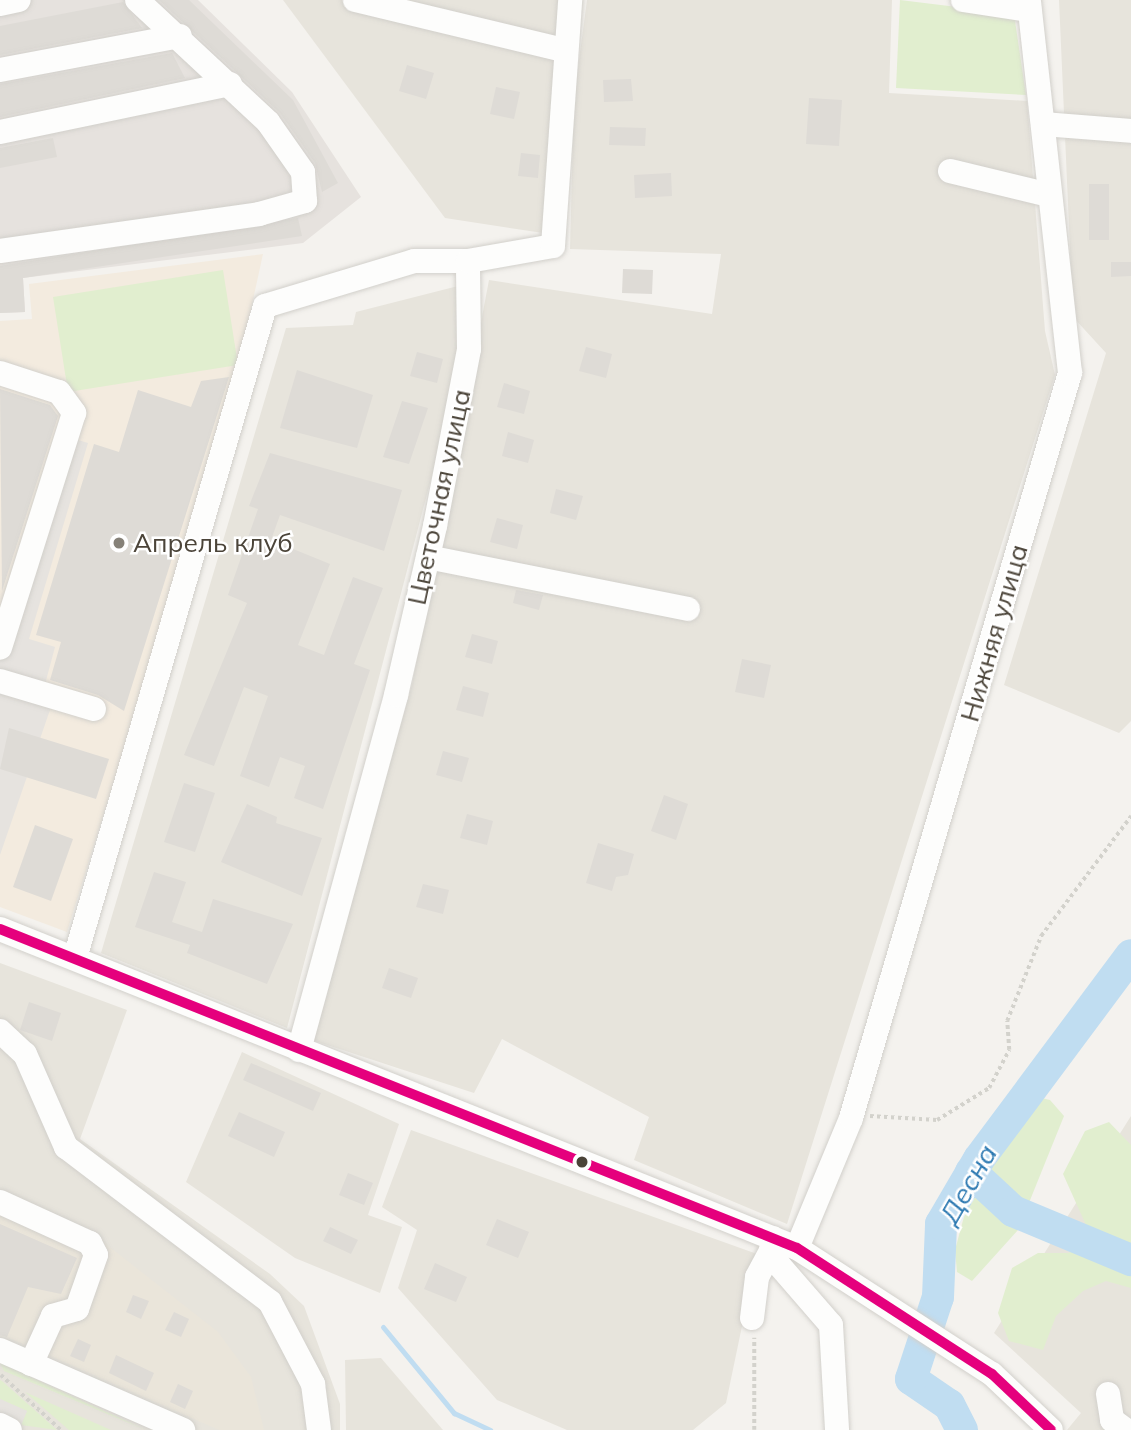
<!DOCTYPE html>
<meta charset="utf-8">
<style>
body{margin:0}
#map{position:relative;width:1131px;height:1430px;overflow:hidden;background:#f4f2ee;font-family:Mulish,sans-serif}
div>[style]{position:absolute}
.residential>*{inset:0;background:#e7e4dc}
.commercial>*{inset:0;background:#f3ebdf}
.industrial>*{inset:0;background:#e6e2de}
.education>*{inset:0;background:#eae5da}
.green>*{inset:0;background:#e1eecf}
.parking>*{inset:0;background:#e6e3df}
.stream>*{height:5px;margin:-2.5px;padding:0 2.5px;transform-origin:2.5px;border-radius:2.5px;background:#c0ddf1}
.river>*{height:32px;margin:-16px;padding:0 16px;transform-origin:16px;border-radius:16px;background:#c0ddf1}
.building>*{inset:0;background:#dedbd6}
.path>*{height:3.5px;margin-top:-1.75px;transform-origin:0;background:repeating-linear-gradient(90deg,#d3d2cc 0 3.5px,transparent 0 7px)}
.roads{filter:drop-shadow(0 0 2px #d2d0cb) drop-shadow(0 0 2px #d2d0cb)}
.minor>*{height:24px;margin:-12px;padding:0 12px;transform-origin:12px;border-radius:12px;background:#fdfdfc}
.bus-1>*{height:10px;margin:-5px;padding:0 5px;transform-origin:5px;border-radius:5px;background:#e5007d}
.dots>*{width:19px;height:19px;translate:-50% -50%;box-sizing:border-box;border:4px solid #fff;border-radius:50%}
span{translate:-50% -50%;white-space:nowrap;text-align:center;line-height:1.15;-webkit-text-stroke:5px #fff;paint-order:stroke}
.street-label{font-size:26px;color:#4b4439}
.poi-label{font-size:26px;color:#4b4439}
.left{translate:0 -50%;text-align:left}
.water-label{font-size:28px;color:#2e7ab2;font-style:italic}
</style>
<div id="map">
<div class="residential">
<i style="clip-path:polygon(283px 0,561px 0,543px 233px,445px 218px)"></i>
<i style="clip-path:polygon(587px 0,892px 0,889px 93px,1027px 101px,1045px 331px,1055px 375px,787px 1224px,634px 1160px,649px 1117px,502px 1039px,474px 1093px,312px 1040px,412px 685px,489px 280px,712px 314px,721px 254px,570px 249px,574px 98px)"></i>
<i style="clip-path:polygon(1059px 0,1131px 0,1131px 721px,1119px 733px,1004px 685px,1106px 353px,1073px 317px)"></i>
<i style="clip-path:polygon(462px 285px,463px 357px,287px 1028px,101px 953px,286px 328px,353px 325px,356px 312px)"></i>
<i style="clip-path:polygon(0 963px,127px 1010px,80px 1139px,270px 1274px,304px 1306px,340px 1404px,340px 1430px,0 1430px)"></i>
<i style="clip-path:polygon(242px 1052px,399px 1124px,368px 1215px,402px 1227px,380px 1293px,295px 1258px,186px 1182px)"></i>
<i style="clip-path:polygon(1131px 1116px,1131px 1430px,1067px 1430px,1081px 1413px,994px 1333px)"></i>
<i style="clip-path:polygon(411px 1130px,757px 1254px,726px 1403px,693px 1430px,567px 1430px,497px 1400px,398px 1288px,417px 1230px,382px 1207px)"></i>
<i style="clip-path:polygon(381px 1358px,443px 1430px,346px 1430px,345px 1360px)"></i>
</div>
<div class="commercial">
<i style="clip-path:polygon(263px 254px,228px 414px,67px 932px,0 907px,0 321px,32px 319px,29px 284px)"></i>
</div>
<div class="industrial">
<i style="clip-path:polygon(0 0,198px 0,292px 92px,361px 197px,303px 243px,23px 278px,25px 312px,0 313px)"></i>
</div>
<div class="education">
<i style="clip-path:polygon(0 1189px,102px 1241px,218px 1332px,251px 1377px,264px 1430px,219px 1430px,0 1334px)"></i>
</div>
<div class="green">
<i style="clip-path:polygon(900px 0,1014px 14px,1026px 95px,896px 88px)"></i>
<i style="clip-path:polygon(223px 270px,238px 365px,68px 392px,53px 297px)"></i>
<i style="clip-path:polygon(1033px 1096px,1050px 1100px,1064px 1116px,1018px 1230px,972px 1281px,957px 1272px,955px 1250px,965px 1213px,989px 1158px)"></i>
<i style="clip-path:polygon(1109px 1122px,1131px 1145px,1131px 1288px,1106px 1281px,1083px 1291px,1056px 1316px,1043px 1350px,1009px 1341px,998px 1313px,1012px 1268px,1038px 1253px,1069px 1253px,1086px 1225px,1063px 1174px,1085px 1131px)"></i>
<i style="clip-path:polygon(0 1363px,146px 1430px,4px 1371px)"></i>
<i style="clip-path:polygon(0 1380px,2px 1381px,57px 1430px,21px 1425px,27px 1411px,0 1399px)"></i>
<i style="clip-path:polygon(25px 1392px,111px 1430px,69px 1430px)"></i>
</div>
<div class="parking">
<i style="clip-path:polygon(58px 434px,88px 443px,29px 639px,55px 647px,40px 703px,51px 707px,0 855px,0 617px)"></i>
<i style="clip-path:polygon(0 1399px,27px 1411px,21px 1425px,0 1416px)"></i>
</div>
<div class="stream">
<i style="left:383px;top:1327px;width:112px;rotate:50.5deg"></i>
<i style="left:454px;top:1413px;width:40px;rotate:25deg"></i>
</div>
<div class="river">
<i style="left:971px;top:1172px;width:57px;rotate:42.9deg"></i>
<i style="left:1013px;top:1211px;width:128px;rotate:22.6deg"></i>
<i style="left:962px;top:1430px;width:28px;rotate:-117deg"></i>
<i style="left:949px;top:1405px;width:46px;rotate:-145.6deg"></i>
<i style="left:911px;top:1379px;width:86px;rotate:-71.8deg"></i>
<i style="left:938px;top:1297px;width:73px;rotate:-87.6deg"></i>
<i style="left:941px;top:1224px;width:75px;rotate:-59.7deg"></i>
<i style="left:979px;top:1159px;width:254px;rotate:-53.3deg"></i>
</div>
<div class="building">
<i style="clip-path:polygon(159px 0,189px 0,293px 100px,338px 183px,322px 192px,315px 163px,280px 113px)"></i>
<i style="clip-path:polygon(123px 2px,142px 28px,0 55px,0 26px)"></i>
<i style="clip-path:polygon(172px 53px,185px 78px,0 117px,0 84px)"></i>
<i style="clip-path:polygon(407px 65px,434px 73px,426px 99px,399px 91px)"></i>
<i style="clip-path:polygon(631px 79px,633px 101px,604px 102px,603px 80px)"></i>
<i style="clip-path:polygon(496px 87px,520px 92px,514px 119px,490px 114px)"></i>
<i style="clip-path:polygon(809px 98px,842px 100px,839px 146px,806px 144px)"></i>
<i style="clip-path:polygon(610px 127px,646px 128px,645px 146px,609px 145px)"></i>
<i style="clip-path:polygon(53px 138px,57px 157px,0 168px,0 148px)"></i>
<i style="clip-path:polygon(521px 153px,540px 155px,538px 178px,518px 176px)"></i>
<i style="clip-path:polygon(671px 173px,672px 196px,635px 198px,634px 175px)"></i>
<i style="clip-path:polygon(1089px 184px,1109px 184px,1109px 240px,1089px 240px)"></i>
<i style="clip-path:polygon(298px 218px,302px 236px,23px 278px,25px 312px,0 313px,0 266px)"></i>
<i style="clip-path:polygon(1111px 262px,1131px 262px,1131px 276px,1111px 277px)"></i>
<i style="clip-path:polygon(623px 269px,653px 270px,652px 294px,622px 293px)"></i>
<i style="clip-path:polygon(586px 347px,612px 354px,606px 378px,579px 371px)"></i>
<i style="clip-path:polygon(417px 352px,443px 359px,437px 383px,410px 376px)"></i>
<i style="clip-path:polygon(297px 370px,373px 395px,357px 448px,280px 428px)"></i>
<i style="clip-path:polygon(229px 377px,124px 711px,98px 695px,50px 680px,61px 642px,36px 635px,94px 444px,119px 452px,138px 390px,191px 407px,201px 381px)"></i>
<i style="clip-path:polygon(504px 383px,530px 391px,524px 414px,497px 407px)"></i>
<i style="clip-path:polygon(0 389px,50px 405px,58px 416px,2px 591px)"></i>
<i style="clip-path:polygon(402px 401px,428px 408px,409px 464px,383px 457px)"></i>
<i style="clip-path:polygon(508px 432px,534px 440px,528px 463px,502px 456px)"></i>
<i style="clip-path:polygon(270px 453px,402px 490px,384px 551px,280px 515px,271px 540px,330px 564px,298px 645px,324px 655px,353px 577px,383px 588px,354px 664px,370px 670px,323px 809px,294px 798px,305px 766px,280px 757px,269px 787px,240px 776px,268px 696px,244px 687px,214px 766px,184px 755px,247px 603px,228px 595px,258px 509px,249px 506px)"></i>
<i style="clip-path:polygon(556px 489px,583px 496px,576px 520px,550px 513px)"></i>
<i style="clip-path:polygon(497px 518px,523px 525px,517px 549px,490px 542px)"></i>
<i style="clip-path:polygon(516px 590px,543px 595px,539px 610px,513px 603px)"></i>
<i style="clip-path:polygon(472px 634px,498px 641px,492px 664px,465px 657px)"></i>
<i style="clip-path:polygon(742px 659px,771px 665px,764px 698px,735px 692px)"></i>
<i style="clip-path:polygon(463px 686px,489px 693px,483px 717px,456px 710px)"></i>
<i style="clip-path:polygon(9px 728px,109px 759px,96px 799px,0 769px)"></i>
<i style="clip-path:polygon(443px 751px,469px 758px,462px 782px,436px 775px)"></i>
<i style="clip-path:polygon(184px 783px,215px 793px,195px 852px,164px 842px)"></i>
<i style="clip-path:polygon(664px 795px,688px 804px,676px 840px,651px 831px)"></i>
<i style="clip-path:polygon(247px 804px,277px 817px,276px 823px,322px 838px,302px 896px,221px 862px)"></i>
<i style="clip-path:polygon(467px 814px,493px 821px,487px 845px,460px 838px)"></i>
<i style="clip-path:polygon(35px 825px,73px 839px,51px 901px,13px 887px)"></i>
<i style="clip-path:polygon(598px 843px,634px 854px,628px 875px,616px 877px,612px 891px,586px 883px)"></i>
<i style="clip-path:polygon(154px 872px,186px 882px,172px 922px,202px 932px,213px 899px,293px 924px,267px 984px,187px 953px,190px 945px,135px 927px)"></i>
<i style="clip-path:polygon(423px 884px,449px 890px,443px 914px,416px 907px)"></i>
<i style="clip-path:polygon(389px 968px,418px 978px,411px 998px,382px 988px)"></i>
<i style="clip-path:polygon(29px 1002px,61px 1013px,52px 1041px,20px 1030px)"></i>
<i style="clip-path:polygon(251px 1063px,321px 1093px,313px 1111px,243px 1080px)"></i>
<i style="clip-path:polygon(239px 1112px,285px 1132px,274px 1157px,228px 1136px)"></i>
<i style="clip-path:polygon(348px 1173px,373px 1183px,364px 1205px,339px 1195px)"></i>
<i style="clip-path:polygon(497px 1219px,529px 1232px,518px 1258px,486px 1245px)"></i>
<i style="clip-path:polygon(0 1224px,77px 1258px,61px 1294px,28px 1287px,7px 1337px,0 1335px)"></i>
<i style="clip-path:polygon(330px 1227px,358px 1240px,351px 1254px,323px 1241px)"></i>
<i style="clip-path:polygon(435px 1263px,467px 1277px,456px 1302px,424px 1289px)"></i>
<i style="clip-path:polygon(133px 1295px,149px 1301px,141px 1319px,126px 1312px)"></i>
<i style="clip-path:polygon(174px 1312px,189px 1319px,181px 1337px,165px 1330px)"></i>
<i style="clip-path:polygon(78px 1339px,91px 1345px,84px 1362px,70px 1356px)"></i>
<i style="clip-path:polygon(116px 1355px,154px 1373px,146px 1391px,109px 1373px)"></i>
<i style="clip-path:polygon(178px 1384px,193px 1391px,185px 1409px,170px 1402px)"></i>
</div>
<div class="path">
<i style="left:870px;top:1116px;width:67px;rotate:3.4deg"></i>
<i style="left:937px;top:1120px;width:61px;rotate:-31.6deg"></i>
<i style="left:989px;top:1088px;width:43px;rotate:-62.2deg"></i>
<i style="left:1009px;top:1050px;width:29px;rotate:-94deg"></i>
<i style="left:1007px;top:1021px;width:92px;rotate:-68.2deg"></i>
<i style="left:1041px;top:936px;width:150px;rotate:-53.1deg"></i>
<i style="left:1px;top:1375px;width:81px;rotate:42.5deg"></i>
<i style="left:754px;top:1430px;width:92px;rotate:-90deg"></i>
</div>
<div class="roads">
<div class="minor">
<i style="left:355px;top:0;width:214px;rotate:13.5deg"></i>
<i style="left:963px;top:0;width:67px;rotate:8.6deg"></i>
<i style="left:0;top:4px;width:19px;rotate:-12deg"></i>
<i style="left:0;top:70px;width:183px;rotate:-10.7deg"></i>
<i style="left:1043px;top:124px;width:88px;rotate:4.5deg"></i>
<i style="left:0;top:132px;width:235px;rotate:-11.8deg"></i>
<i style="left:950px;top:171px;width:102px;rotate:13.6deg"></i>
<i style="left:0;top:251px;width:262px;rotate:-8.1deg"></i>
<i style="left:259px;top:214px;width:48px;rotate:-15.8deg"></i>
<i style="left:305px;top:201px;width:29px;rotate:-94deg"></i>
<i style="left:303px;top:172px;width:61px;rotate:-125deg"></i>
<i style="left:268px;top:122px;width:179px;rotate:-137deg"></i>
<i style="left:0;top:373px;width:62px;rotate:17.9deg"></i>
<i style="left:59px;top:392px;width:26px;rotate:54deg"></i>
<i style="left:74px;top:413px;width:246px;rotate:107.5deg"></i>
<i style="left:428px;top:557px;width:265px;rotate:11.3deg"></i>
<i style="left:0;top:681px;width:98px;rotate:16.6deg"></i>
<i style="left:0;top:929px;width:858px;rotate:21.81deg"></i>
<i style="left:797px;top:1248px;width:232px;rotate:32.9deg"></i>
<i style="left:992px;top:1374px;width:81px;rotate:43.5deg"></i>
<i style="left:75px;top:958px;width:679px;rotate:-73.75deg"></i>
<i style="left:265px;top:306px;width:156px;rotate:-16.8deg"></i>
<i style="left:414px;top:261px;width:54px"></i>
<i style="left:0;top:1031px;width:34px;rotate:43deg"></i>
<i style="left:25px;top:1054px;width:102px;rotate:66.2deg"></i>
<i style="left:66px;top:1147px;width:256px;rotate:37.2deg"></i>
<i style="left:270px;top:1302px;width:93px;rotate:62.3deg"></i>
<i style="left:313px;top:1384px;width:46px;rotate:82.6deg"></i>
<i style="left:299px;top:1050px;width:368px;rotate:-74.7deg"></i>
<i style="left:396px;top:695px;width:173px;rotate:-77deg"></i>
<i style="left:435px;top:526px;width:180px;rotate:-79.1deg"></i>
<i style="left:469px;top:349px;width:88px;rotate:-90.7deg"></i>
<i style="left:468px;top:261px;width:86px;rotate:-10deg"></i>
<i style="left:553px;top:246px;width:247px;rotate:-86deg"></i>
<i style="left:0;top:1202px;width:99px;rotate:24.5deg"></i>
<i style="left:90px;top:1243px;width:13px;rotate:63deg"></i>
<i style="left:96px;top:1255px;width:57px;rotate:109.4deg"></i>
<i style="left:77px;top:1309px;width:25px;rotate:164deg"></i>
<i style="left:53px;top:1316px;width:53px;rotate:114.6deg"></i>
<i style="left:773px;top:1238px;width:13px;rotate:99deg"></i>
<i style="left:771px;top:1251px;width:16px;rotate:60deg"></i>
<i style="left:779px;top:1265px;width:79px;rotate:49.1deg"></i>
<i style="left:831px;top:1325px;width:105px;rotate:86.7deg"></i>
<i style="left:797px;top:1248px;width:141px;rotate:-67.4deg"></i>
<i style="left:851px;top:1118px;width:777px;rotate:-73.62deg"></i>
<i style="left:1070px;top:373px;width:375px;rotate:-96.3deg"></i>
<i style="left:752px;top:1318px;width:41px;rotate:-83deg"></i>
<i style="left:757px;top:1277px;width:30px;rotate:-62deg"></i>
<i style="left:0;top:1350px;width:200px;rotate:23.6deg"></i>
<i style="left:1108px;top:1394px;width:26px;rotate:81deg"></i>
<i style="left:1112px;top:1420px;width:17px;rotate:36deg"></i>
<i style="left:0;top:1425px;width:11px;rotate:27deg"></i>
</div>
</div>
<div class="bus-1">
<i style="left:0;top:929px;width:858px;rotate:21.81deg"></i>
<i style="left:797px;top:1248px;width:232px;rotate:32.9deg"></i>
<i style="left:992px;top:1374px;width:81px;rotate:43.5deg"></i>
</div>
<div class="dots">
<i style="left:119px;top:543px;background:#868178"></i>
<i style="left:582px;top:1162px;background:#4b4439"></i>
</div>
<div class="street-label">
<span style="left:439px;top:497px;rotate:-78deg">Цветочная улица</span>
<span style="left:994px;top:633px;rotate:-74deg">Нижняя улица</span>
</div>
<div class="poi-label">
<span class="left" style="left:133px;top:543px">Апрель клуб</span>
</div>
<div class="water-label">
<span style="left:968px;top:1184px;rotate:-60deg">Десна</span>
</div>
</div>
